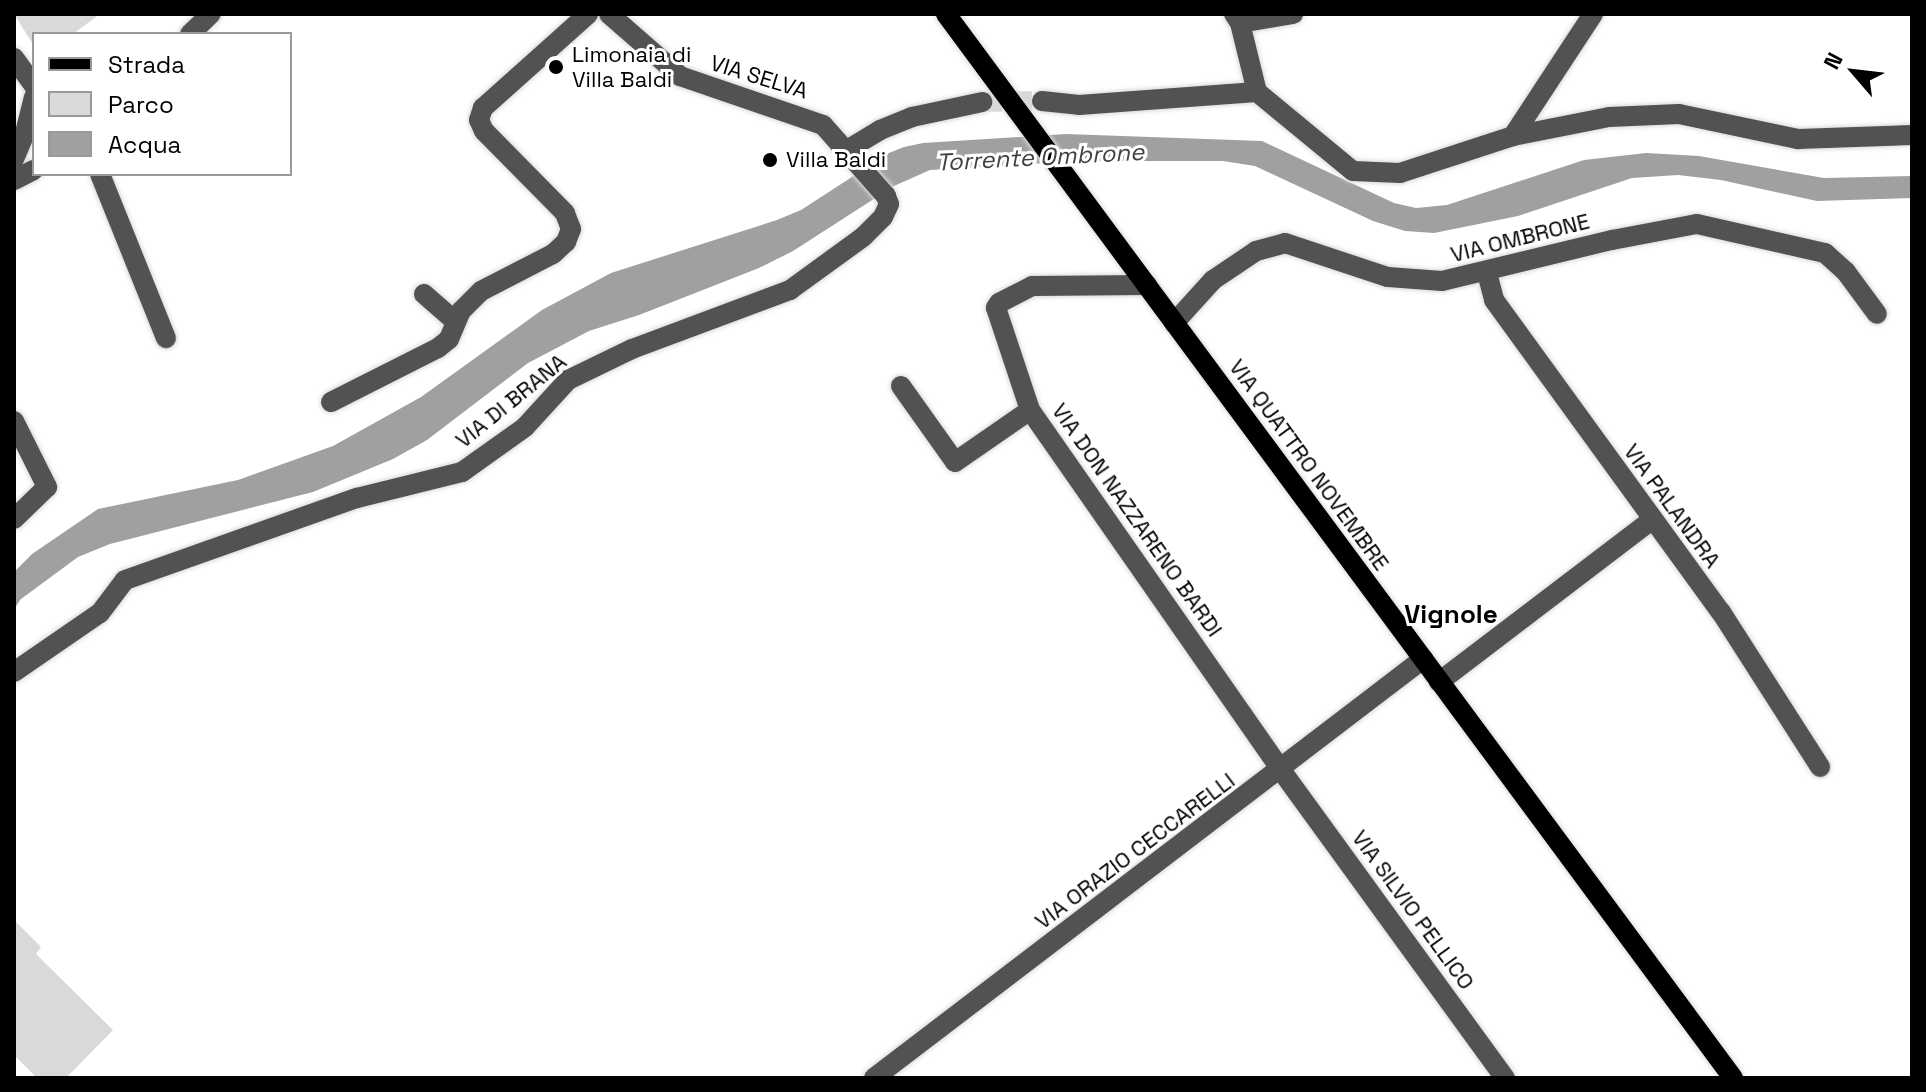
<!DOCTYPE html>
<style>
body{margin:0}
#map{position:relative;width:1926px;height:1092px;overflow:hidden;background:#fff;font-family:"Space Grotesk",sans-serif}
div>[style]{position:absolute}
.green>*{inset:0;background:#d9d9d9}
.water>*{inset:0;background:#a0a0a0}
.minor-tunnel>*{height:20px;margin-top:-10px;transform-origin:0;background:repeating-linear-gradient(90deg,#d9d9d9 0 20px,transparent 0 30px)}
.roads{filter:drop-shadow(0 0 2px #dbdbdb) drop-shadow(0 0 2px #dbdbdb)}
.minor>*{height:20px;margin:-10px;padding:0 10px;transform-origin:10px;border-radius:10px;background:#525252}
.major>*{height:20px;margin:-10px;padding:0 10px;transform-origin:10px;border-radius:10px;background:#000}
.dots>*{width:22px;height:22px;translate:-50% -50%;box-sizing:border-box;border:4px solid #fff;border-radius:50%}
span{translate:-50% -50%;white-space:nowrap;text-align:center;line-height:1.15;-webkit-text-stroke:6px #fff;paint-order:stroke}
.poi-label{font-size:22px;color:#000}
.left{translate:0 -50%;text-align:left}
.street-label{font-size:22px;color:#000}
.water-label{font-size:24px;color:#414141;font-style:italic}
.quarter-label{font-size:26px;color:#000;font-weight:700}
.frame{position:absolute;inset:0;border:16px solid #000;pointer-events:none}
.legend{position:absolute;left:32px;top:32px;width:260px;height:144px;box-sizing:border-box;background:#fff;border:2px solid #999;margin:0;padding:10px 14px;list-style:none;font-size:24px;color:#000}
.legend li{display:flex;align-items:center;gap:16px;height:40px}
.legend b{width:40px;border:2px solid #999}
.north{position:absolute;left:1814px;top:32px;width:80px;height:80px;-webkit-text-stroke:6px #fff;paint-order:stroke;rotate:298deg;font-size:22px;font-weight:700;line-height:32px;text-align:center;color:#000}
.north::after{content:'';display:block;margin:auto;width:28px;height:36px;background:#000;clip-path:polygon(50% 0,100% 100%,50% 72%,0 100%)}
</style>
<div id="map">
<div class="green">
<i style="clip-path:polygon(14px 14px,100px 14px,73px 34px,34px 34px,34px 46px)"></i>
<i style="clip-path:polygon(14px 920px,41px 947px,36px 954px,113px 1030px,66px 1078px,37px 1078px,14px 1055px)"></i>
</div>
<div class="water">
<i style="clip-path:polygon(1066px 134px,1262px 141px,1394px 203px,1416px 208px,1447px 205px,1584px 160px,1646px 153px,1699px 156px,1824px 178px,1912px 176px,1912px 198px,1817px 201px,1721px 180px,1678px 175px,1632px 178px,1518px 216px,1434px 233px,1405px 231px,1373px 221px,1255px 166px,1223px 161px,1079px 161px,930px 170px,894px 186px,793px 251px,759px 268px,639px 315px,589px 331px,528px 363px,427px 440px,393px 459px,313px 492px,110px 544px,78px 557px,21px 599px,14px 609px,14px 572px,32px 554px,98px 509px,238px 480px,333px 446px,421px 397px,542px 310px,611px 273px,777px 220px,801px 210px,889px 153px,904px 147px,923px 143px)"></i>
</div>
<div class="minor-tunnel">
<i style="left:982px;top:102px;width:60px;rotate:-1deg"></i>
</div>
<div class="roads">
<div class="minor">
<i style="left:1234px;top:14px;width:11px;rotate:56deg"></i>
<i style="left:1240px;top:23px;width:71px;rotate:76.2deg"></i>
<i style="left:1257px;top:92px;width:124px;rotate:39.5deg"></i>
<i style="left:1353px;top:171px;width:47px;rotate:2.4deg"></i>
<i style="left:1400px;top:173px;width:119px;rotate:-18.1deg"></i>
<i style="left:1513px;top:136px;width:98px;rotate:-11.2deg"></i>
<i style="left:1609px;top:117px;width:70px;rotate:-2.5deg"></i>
<i style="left:1679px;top:114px;width:122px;rotate:11.9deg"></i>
<i style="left:1798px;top:139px;width:114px;rotate:-2deg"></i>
<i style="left:1240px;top:23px;width:54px;rotate:-9.6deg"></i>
<i style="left:190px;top:34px;width:29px;rotate:-44deg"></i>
<i style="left:14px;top:58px;width:34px;rotate:54deg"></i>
<i style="left:1042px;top:101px;width:37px;rotate:6deg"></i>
<i style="left:1079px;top:105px;width:178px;rotate:-4.2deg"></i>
<i style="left:1513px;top:136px;width:146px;rotate:-56.7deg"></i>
<i style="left:847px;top:150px;width:39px;rotate:-31deg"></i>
<i style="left:880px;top:130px;width:35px;rotate:-22deg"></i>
<i style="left:912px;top:117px;width:72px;rotate:-12.1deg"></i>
<i style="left:14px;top:159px;width:28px;rotate:-67deg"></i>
<i style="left:25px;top:133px;width:37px;rotate:-76deg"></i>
<i style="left:100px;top:174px;width:177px;rotate:68.1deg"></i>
<i style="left:14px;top:180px;width:22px;rotate:-27deg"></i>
<i style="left:1487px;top:273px;width:28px;rotate:75deg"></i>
<i style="left:1494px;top:300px;width:386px;rotate:54deg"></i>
<i style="left:1721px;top:612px;width:184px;rotate:57.4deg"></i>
<i style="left:424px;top:294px;width:41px;rotate:41.1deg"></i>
<i style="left:1174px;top:323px;width:58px;rotate:-47.8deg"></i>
<i style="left:1213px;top:280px;width:52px;rotate:-34deg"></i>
<i style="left:1256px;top:251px;width:30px;rotate:-15deg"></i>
<i style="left:1285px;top:243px;width:108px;rotate:18.3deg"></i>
<i style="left:1388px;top:277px;width:54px;rotate:4.2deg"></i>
<i style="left:1442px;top:281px;width:175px;rotate:-13.6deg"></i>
<i style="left:1612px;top:240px;width:86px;rotate:-10.7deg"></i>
<i style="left:1697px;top:224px;width:131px;rotate:12.8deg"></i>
<i style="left:1825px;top:253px;width:28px;rotate:42deg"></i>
<i style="left:1846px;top:272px;width:52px;rotate:53.6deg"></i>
<i style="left:901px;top:386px;width:93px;rotate:54.6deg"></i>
<i style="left:955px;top:462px;width:91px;rotate:-34.7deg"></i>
<i style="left:1030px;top:410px;width:439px;rotate:55.1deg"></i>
<i style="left:1281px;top:770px;width:381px;rotate:54deg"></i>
<i style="left:331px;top:402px;width:120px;rotate:-26.8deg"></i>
<i style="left:438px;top:348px;width:14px;rotate:-39deg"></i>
<i style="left:449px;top:339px;width:30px;rotate:-67deg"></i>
<i style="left:461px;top:311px;width:28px;rotate:-45deg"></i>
<i style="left:481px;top:291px;width:81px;rotate:-27.2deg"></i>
<i style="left:553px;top:254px;width:18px;rotate:-43deg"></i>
<i style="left:566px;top:242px;width:14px;rotate:-69deg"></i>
<i style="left:571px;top:229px;width:17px;rotate:-111deg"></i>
<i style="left:565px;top:213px;width:115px;rotate:-134.6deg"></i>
<i style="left:484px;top:131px;width:12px;rotate:-114deg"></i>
<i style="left:479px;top:120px;width:13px;rotate:-72deg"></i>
<i style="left:483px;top:108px;width:141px;rotate:-41.8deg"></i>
<i style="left:1030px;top:410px;width:108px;rotate:-108.4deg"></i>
<i style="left:996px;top:308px;width:6px;rotate:-59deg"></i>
<i style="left:999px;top:303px;width:37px;rotate:-27deg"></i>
<i style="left:1032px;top:286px;width:115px;rotate:-0.5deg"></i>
<i style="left:14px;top:421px;width:74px;rotate:63.4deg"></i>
<i style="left:47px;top:487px;width:46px;rotate:135.9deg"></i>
<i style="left:14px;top:672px;width:104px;rotate:-34.5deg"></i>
<i style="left:100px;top:613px;width:41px;rotate:-52.9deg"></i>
<i style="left:125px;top:580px;width:246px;rotate:-19.5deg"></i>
<i style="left:357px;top:498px;width:108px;rotate:-13.9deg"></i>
<i style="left:462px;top:472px;width:77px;rotate:-35.5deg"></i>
<i style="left:525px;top:427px;width:64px;rotate:-47.5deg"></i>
<i style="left:568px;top:380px;width:71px;rotate:-25.8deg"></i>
<i style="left:632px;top:349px;width:169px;rotate:-20.5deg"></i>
<i style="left:790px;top:290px;width:90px;rotate:-36deg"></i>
<i style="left:863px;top:237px;width:28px;rotate:-45deg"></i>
<i style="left:883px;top:217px;width:14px;rotate:-65deg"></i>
<i style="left:889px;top:204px;width:9px;rotate:-111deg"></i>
<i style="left:886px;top:196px;width:95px;rotate:-131.6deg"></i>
<i style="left:823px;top:125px;width:151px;rotate:-161.1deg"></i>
<i style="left:680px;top:76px;width:94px;rotate:-138.9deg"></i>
<i style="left:1439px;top:682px;width:268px;rotate:-37.3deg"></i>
<i style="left:874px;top:1078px;width:691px;rotate:-37.35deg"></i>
</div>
<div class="major">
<i style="left:946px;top:14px;width:1323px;rotate:53.51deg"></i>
</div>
</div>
<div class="dots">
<i style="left:556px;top:67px;background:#000"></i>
<i style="left:770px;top:160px;background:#000"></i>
</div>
<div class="poi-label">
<span class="left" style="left:572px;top:67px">Limonaia di<br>Villa Baldi</span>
<span class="left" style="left:786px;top:160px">Villa Baldi</span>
</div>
<div class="street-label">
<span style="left:759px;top:77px;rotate:17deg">VIA SELVA</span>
<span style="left:1520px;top:238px;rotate:-14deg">VIA OMBRONE</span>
<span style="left:511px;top:401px;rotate:-39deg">VIA DI BRANA</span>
<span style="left:1309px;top:465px;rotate:54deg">VIA QUATTRO NOVEMBRE</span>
<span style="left:1672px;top:506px;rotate:54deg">VIA PALANDRA</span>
<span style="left:1137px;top:520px;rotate:55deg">VIA DON NAZZARENO BARDI</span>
<span style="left:1135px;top:851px;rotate:-37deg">VIA ORAZIO CECCARELLI</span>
<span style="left:1413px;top:910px;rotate:54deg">VIA SILVIO PELLICO</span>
</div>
<div class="water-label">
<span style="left:1040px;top:157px;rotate:-3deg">Torrente Ombrone</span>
</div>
<div class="quarter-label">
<span style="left:1451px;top:615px">Vignole</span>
</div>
<div class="frame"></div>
<ul class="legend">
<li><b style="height:10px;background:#000"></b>Strada</li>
<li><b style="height:22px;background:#d9d9d9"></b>Parco</li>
<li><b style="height:22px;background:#a0a0a0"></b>Acqua</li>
</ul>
<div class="north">N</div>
</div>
